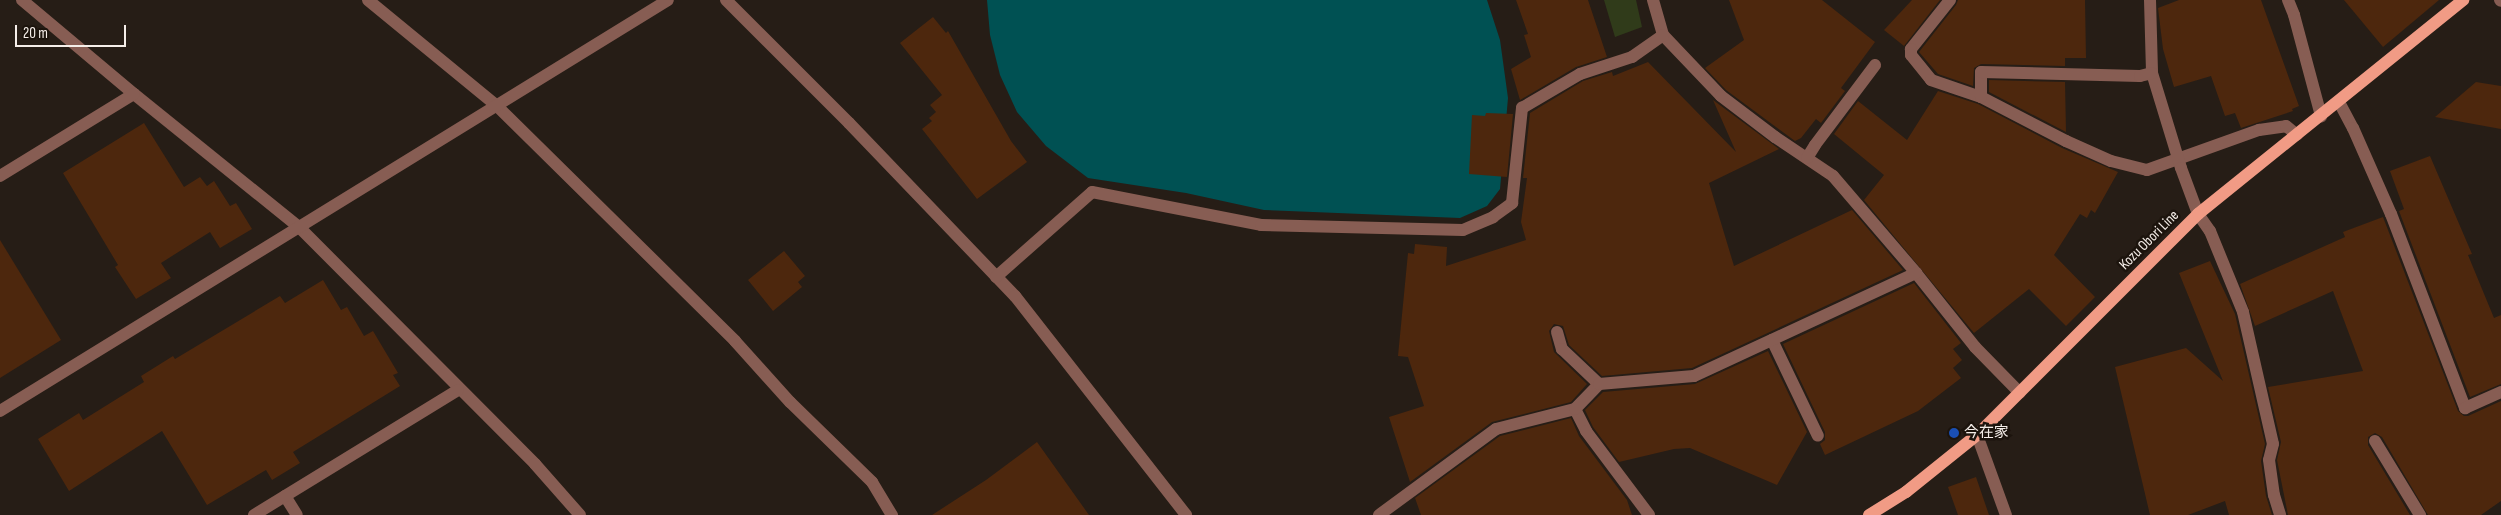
<!DOCTYPE html>
<meta charset="utf-8">
<style>
body{margin:0}
#map{position:relative;width:2501px;height:515px;overflow:hidden;background:#261d16;font-family:"Sofia Sans Condensed","Noto Sans JP",sans-serif}
div>[style]{position:absolute}
.green>*{inset:0;background:#303b1a}
.water>*{inset:0;background:#005153}
.building>*{inset:0;background:#4d270d}
.minor>*{height:12px;margin:-6px;padding:0 6px;transform-origin:6px;border-radius:6px;background:#875d53}
.major>*{height:12px;margin:-6px;padding:0 6px;transform-origin:6px;border-radius:6px;background:#f19b85}
.dots>*{width:14px;height:14px;translate:-50% -50%;box-sizing:border-box;border:2px solid #1c140d;border-radius:50%}
span{translate:-50% -50%;white-space:nowrap;text-align:center;line-height:1.15;-webkit-text-stroke:5px #1c140d;paint-order:stroke}
.street-label{font-size:15px;color:#f5eee9}
.poi-label{font-size:15px;color:#f5eee9}
.left{translate:0 -50%;text-align:left}
.scale{position:absolute;left:15px;top:25px;width:111px;height:22px;box-sizing:border-box;border:2px solid #f5eee9;border-top:0;padding-left:6px;font-size:15px;line-height:18px;white-space:nowrap;color:#f5eee9;-webkit-text-stroke:4px #1c140d;paint-order:stroke}
</style>
<div id="map">
<div class="green">
<i style="clip-path:polygon(1604px 0,1636px 0,1642px 27px,1615px 37px)"></i>
</div>
<div class="water">
<i style="clip-path:polygon(987px 0,1487px 0,1500px 40px,1508px 98px,1500px 189px,1487px 206px,1460px 218px,1264px 210px,1186px 193px,1088px 178px,1046px 146px,1017px 112px,1000px 75px,990px 35px)"></i>
</div>
<div class="building">
<i style="clip-path:polygon(1516px 0,1588px 0,1607px 57px,1576px 67px,1520px 100px,1511px 69px,1531px 57px,1524px 35px,1528px 34px)"></i>
<i style="clip-path:polygon(1729px 0,1822px 0,1875px 42px,1841px 88px,1845px 91px,1821px 123px,1816px 119px,1801px 138px,1795px 141px,1780px 130px,1726px 90px,1705px 68px,1744px 40px)"></i>
<i style="clip-path:polygon(1912px 0,1940px 0,1904px 46px,1884px 30px)"></i>
<i style="clip-path:polygon(1958px 0,2085px 0,2086px 58px,2065px 58px,2065px 66px,1981px 64px,1974px 68px,1973px 86px,1938px 74px,1919px 52px,1956px 5px)"></i>
<i style="clip-path:polygon(2179px 0,2261px 0,2299px 106px,2292px 109px,2293px 111px,2241px 128px,2235px 113px,2225px 116px,2211px 76px,2174px 87px,2163px 49px,2158px 8px)"></i>
<i style="clip-path:polygon(2344px 0,2439px 0,2383px 47px)"></i>
<i style="clip-path:polygon(933px 17px,946px 33px,948px 31px,1011px 141px,1027px 162px,977px 199px,922px 129px,932px 121px,929px 118px,936px 112px,930px 105px,942px 95px,900px 43px)"></i>
<i style="clip-path:polygon(1648px 62px,1736px 152px,1713px 100px,1779px 149px,1709px 183px,1734px 266px,1852px 210px,1903px 270px,1692px 368px,1602px 376px,1569px 345px,1563px 326px,1554px 324px,1549px 331px,1554px 352px,1587px 384px,1571px 402px,1492px 422px,1410px 482px,1389px 417px,1424px 406px,1408px 357px,1398px 356px,1408px 253px,1414px 254px,1415px 244px,1447px 247px,1446px 266px,1526px 240px,1521px 222px,1527px 178px,1523px 178px,1530px 113px,1583px 81px,1612px 72px,1613px 76px)"></i>
<i style="clip-path:polygon(1989px 80px,2065px 82px,2066px 132px,1989px 92px)"></i>
<i style="clip-path:polygon(2476px 82px,2501px 86px,2501px 129px,2435px 117px)"></i>
<i style="clip-path:polygon(1938px 91px,1978px 104px,2062px 148px,2118px 172px,2095px 213px,2091px 210px,2087px 218px,2080px 214px,2054px 255px,2095px 297px,2066px 326px,2029px 289px,1974px 333px,1864px 200px,1884px 175px,1834px 134px,1858px 101px,1907px 140px)"></i>
<i style="clip-path:polygon(1486px 113px,1513px 114px,1507px 177px,1469px 174px,1472px 115px,1485px 116px)"></i>
<i style="clip-path:polygon(144px 123px,184px 187px,200px 177px,207px 186px,214px 181px,230px 206px,236px 203px,252px 229px,220px 248px,210px 232px,161px 263px,171px 278px,136px 299px,115px 267px,118px 265px,63px 173px)"></i>
<i style="clip-path:polygon(2430px 156px,2472px 254px,2468px 255px,2494px 318px,2501px 315px,2501px 384px,2470px 397px,2399px 211px,2404px 209px,2390px 171px)"></i>
<i style="clip-path:polygon(2383px 217px,2458px 411px,2464px 416px,2468px 416px,2501px 401px,2501px 501px,2481px 515px,2428px 515px,2382px 437px,2375px 433px,2368px 437px,2368px 445px,2410px 515px,2288px 515px,2277px 460px,2281px 442px,2268px 387px,2363px 371px,2333px 291px,2255px 326px,2240px 284px,2345px 237px,2343px 232px)"></i>
<i style="clip-path:polygon(0 240px,61px 340px,0 378px)"></i>
<i style="clip-path:polygon(784px 251px,805px 276px,798px 282px,802px 287px,773px 311px,748px 280px)"></i>
<i style="clip-path:polygon(2210px 261px,2235px 314px,2265px 444px,2261px 461px,2266px 496px,2272px 515px,2229px 515px,2225px 501px,2188px 515px,2150px 515px,2115px 367px,2186px 348px,2223px 381px,2179px 273px)"></i>
<i style="clip-path:polygon(323px 280px,341px 310px,347px 307px,364px 336px,373px 331px,398px 373px,393px 375px,400px 386px,293px 452px,300px 463px,272px 480px,266px 470px,207px 505px,162px 431px,69px 491px,38px 439px,79px 413px,83px 420px,144px 382px,141px 376px,173px 356px,175px 359px,280px 296px,285px 303px)"></i>
<i style="clip-path:polygon(1914px 283px,1961px 343px,1953px 349px,1962px 360px,1953px 368px,1961px 378px,1918px 411px,1825px 455px,1820px 444px,1825px 440px,1825px 432px,1783px 344px)"></i>
<i style="clip-path:polygon(1768px 351px,1807px 432px,1777px 485px,1690px 448px,1674px 449px,1619px 462px,1593px 427px,1585px 410px,1603px 392px,1695px 384px)"></i>
<i style="clip-path:polygon(1571px 418px,1579px 436px,1627px 500px,1632px 515px,1421px 515px,1415px 498px,1500px 436px)"></i>
<i style="clip-path:polygon(1037px 442px,1089px 515px,932px 515px,986px 480px)"></i>
<i style="clip-path:polygon(1976px 477px,1989px 515px,1958px 515px,1948px 487px)"></i>
</div>
<div class="minor">
<i style="left:22px;top:0;width:146px;rotate:40deg"></i>
<i style="left:134px;top:94px;width:213px;rotate:38.9deg"></i>
<i style="left:300px;top:228px;width:333px;rotate:45.1deg"></i>
<i style="left:535px;top:464px;width:68px;rotate:48.6deg"></i>
<i style="left:368px;top:0;width:166px;rotate:39.4deg"></i>
<i style="left:496px;top:105px;width:336px;rotate:44.6deg"></i>
<i style="left:735px;top:341px;width:82px;rotate:48deg"></i>
<i style="left:790px;top:402px;width:115px;rotate:44.3deg"></i>
<i style="left:872px;top:482px;width:39px;rotate:59deg"></i>
<i style="left:726px;top:0;width:174px;rotate:45deg"></i>
<i style="left:849px;top:123px;width:240px;rotate:46.2deg"></i>
<i style="left:1015px;top:296px;width:278px;rotate:52deg"></i>
<i style="left:1653px;top:0;width:36px;rotate:74deg"></i>
<i style="left:1663px;top:35px;width:84px;rotate:46.4deg"></i>
<i style="left:1721px;top:96px;width:68px;rotate:37.2deg"></i>
<i style="left:1775px;top:137px;width:70px;rotate:33.9deg"></i>
<i style="left:1833px;top:176px;width:128px;rotate:49.4deg"></i>
<i style="left:1916px;top:273px;width:95px;rotate:51.4deg"></i>
<i style="left:1975px;top:347px;width:64px;rotate:45.6deg"></i>
<i style="left:1950px;top:0;width:63px;rotate:128.5deg"></i>
<i style="left:1911px;top:49px;width:6px;rotate:90deg"></i>
<i style="left:1911px;top:55px;width:32px;rotate:51deg"></i>
<i style="left:1931px;top:80px;width:53px;rotate:18.8deg"></i>
<i style="left:1981px;top:97px;width:96px;rotate:27.4deg"></i>
<i style="left:2066px;top:141px;width:49px;rotate:24deg"></i>
<i style="left:2111px;top:161px;width:37px;rotate:14deg"></i>
<i style="left:2147px;top:170px;width:119px;rotate:-19.7deg"></i>
<i style="left:2259px;top:130px;width:27px;rotate:-8deg"></i>
<i style="left:2286px;top:126px;width:14px;rotate:39deg"></i>
<i style="left:2150px;top:0;width:73px;rotate:88.4deg"></i>
<i style="left:2152px;top:73px;width:99px;rotate:73deg"></i>
<i style="left:2181px;top:168px;width:49px;rotate:69.7deg"></i>
<i style="left:2198px;top:214px;width:21px;rotate:55deg"></i>
<i style="left:2210px;top:231px;width:87px;rotate:67.8deg"></i>
<i style="left:2243px;top:312px;width:135px;rotate:77.2deg"></i>
<i style="left:2273px;top:444px;width:16px;rotate:104deg"></i>
<i style="left:2269px;top:460px;width:35px;rotate:82deg"></i>
<i style="left:2274px;top:495px;width:21px;rotate:73deg"></i>
<i style="left:2288px;top:0;width:16px;rotate:68deg"></i>
<i style="left:2294px;top:15px;width:105px;rotate:75deg"></i>
<i style="left:2500px;top:0;width:1px;rotate:45deg"></i>
<i style="left:1981px;top:97px;width:25px;rotate:-90deg"></i>
<i style="left:1981px;top:72px;width:159px;rotate:1.4deg"></i>
<i style="left:2140px;top:76px;width:12px;rotate:-14deg"></i>
<i style="left:2339px;top:102px;width:30px;rotate:62deg"></i>
<i style="left:2353px;top:128px;width:94px;rotate:66.2deg"></i>
<i style="left:2391px;top:214px;width:208px;rotate:69.1deg"></i>
<i style="left:2465px;top:408px;width:39px;rotate:-24deg"></i>
<i style="left:1807px;top:158px;width:15px;rotate:-58deg"></i>
<i style="left:1815px;top:145px;width:100px;rotate:-53.1deg"></i>
<i style="left:0;top:176px;width:157px;rotate:-31.5deg"></i>
<i style="left:996px;top:277px;width:128px;rotate:-41.5deg"></i>
<i style="left:1092px;top:192px;width:172px;rotate:11deg"></i>
<i style="left:1261px;top:225px;width:202px;rotate:1.4deg"></i>
<i style="left:1463px;top:230px;width:33px;rotate:-23deg"></i>
<i style="left:1493px;top:217px;width:24px;rotate:-36deg"></i>
<i style="left:1512px;top:203px;width:96px;rotate:-84deg"></i>
<i style="left:1522px;top:108px;width:67px;rotate:-30.4deg"></i>
<i style="left:1580px;top:74px;width:55px;rotate:-18.1deg"></i>
<i style="left:1632px;top:57px;width:38px;rotate:-35deg"></i>
<i style="left:1557px;top:332px;width:18px;rotate:74deg"></i>
<i style="left:1562px;top:349px;width:51px;rotate:43.4deg"></i>
<i style="left:1772px;top:340px;width:106px;rotate:64.4deg"></i>
<i style="left:1575px;top:409px;width:25px;rotate:63deg"></i>
<i style="left:1586px;top:431px;width:105px;rotate:53.1deg"></i>
<i style="left:0;top:411px;width:784px;rotate:-31.6deg"></i>
<i style="left:1977px;top:435px;width:85px;rotate:70.1deg"></i>
<i style="left:2375px;top:441px;width:87px;rotate:58.7deg"></i>
<i style="left:285px;top:496px;width:22px;rotate:58deg"></i>
<i style="left:254px;top:515px;width:239px;rotate:-31.5deg"></i>
<i style="left:1379px;top:515px;width:145px;rotate:-36.3deg"></i>
<i style="left:1496px;top:429px;width:81px;rotate:-14.2deg"></i>
<i style="left:1575px;top:409px;width:35px;rotate:-46deg"></i>
<i style="left:1599px;top:384px;width:95px;rotate:-4.8deg"></i>
<i style="left:1694px;top:376px;width:245px;rotate:-24.9deg"></i>
</div>
<div class="major">
<i style="left:1869px;top:515px;width:44px;rotate:-31.9deg"></i>
<i style="left:1906px;top:492px;width:91px;rotate:-38.8deg"></i>
<i style="left:1977px;top:435px;width:313px;rotate:-45deg"></i>
<i style="left:2198px;top:214px;width:341px;rotate:-38.9deg"></i>
</div>
<div class="dots">
<i style="left:1954px;top:433px;background:#1a4fb4"></i>
</div>
<div class="street-label">
<span style="left:2149px;top:240px;rotate:-45deg">Kozu Obori Line</span>
</div>
<div class="poi-label">
<span class="left" style="left:1964px;top:433px">今在家</span>
</div>
<div class="scale">20 m</div>
</div>
